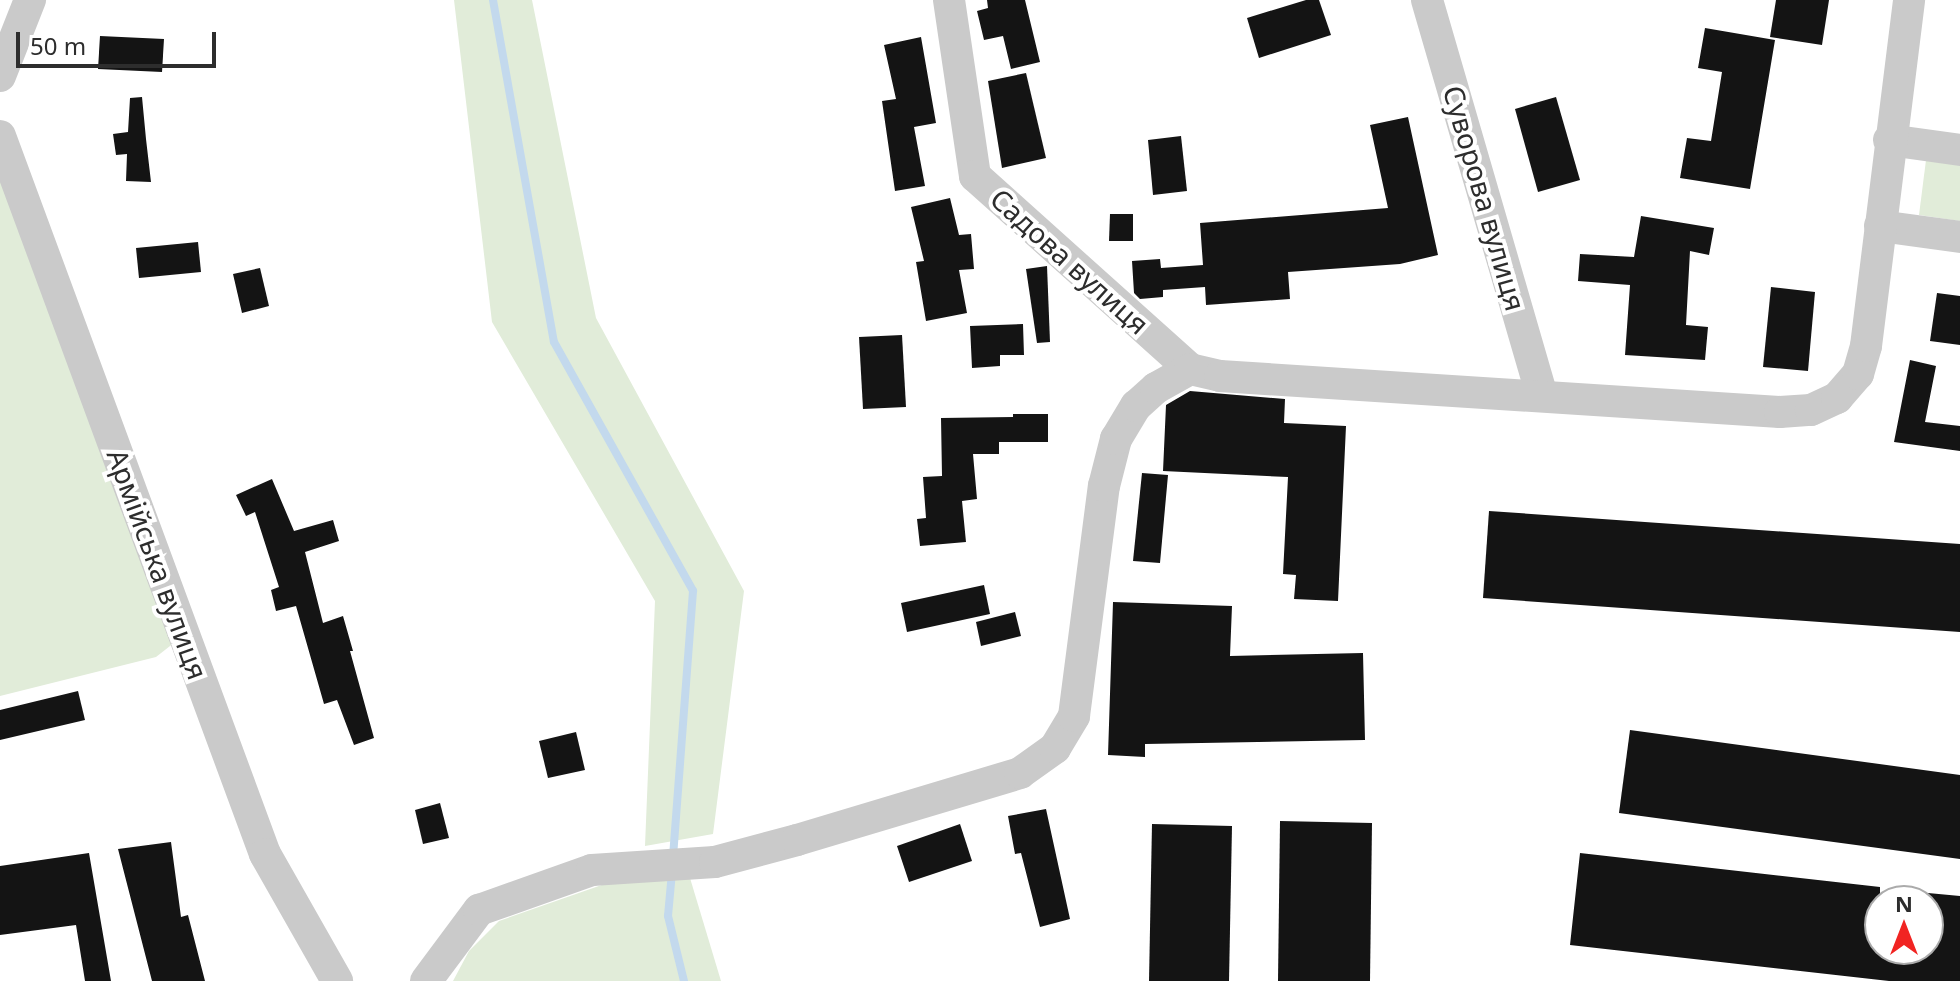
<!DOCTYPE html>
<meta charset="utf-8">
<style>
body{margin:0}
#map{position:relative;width:1960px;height:981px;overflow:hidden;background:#fff;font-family:"Noto Sans",sans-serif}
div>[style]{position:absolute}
.green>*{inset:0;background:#e1ecd9}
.stream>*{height:8px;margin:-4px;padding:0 4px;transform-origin:4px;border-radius:4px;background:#c3d9ed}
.building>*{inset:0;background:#141414}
.minor>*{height:32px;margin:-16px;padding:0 16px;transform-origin:16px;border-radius:16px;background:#cacaca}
span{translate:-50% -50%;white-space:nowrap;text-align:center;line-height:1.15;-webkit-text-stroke:8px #fff;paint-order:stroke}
.street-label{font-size:28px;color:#2d2d2d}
.north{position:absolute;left:1864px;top:885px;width:80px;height:80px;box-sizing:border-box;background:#fff;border:2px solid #ababab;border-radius:50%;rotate:0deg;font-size:22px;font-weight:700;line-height:32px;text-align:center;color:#2d2d2d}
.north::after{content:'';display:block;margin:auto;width:28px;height:36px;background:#f12422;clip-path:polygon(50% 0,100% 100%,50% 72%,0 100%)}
.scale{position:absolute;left:16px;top:32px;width:200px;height:36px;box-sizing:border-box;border:4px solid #2d2d2d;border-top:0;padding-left:10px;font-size:24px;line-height:28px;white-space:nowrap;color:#2d2d2d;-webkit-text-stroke:6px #fff;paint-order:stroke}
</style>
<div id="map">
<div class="green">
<i style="clip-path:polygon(454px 0,532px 0,596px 318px,744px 591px,713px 834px,645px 846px,655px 601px,492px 322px)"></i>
<i style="clip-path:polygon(1926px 160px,1960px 164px,1960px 221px,1919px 215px)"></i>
<i style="clip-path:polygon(0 163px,179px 639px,156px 657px,0 696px)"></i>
<i style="clip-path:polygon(690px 878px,721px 981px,453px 981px,469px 951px,499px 921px,616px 880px)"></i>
</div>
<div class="stream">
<i style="left:493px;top:0;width:347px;rotate:79.9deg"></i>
<i style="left:554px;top:342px;width:285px;rotate:60.8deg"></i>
<i style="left:693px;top:591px;width:268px;rotate:94.3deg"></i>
<i style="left:672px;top:872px;width:44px;rotate:95.2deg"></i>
<i style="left:668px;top:916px;width:67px;rotate:76.2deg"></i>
</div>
<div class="building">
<i style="clip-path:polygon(987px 0,1025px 0,1040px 62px,1011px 69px,1003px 36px,984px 40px,977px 11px,988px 8px)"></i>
<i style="clip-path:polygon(1306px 0,1319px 0,1331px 35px,1259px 58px,1247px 18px)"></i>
<i style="clip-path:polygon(1776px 0,1829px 0,1822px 45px,1770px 37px)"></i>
<i style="clip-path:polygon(1705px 28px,1775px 40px,1750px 189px,1680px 178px,1687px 138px,1711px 141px,1722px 72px,1698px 68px)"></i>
<i style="clip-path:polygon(100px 36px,164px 39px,162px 72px,98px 69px)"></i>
<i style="clip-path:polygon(921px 37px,936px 123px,914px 127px,925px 186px,895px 191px,882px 101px,896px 99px,884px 45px)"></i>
<i style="clip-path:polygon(1026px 73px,1046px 158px,1002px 168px,988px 81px)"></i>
<i style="clip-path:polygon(142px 97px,146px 139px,151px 182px,126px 181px,127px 154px,116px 155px,113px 134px,128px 132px,130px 98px)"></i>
<i style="clip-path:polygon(1556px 97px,1580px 180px,1538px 192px,1515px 109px)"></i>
<i style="clip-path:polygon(1408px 117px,1438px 255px,1400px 264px,1288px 272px,1290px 299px,1206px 305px,1205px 287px,1163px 290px,1163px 297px,1140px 299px,1134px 293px,1132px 261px,1160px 259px,1161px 268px,1203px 265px,1200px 223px,1388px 208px,1370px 125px)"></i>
<i style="clip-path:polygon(1181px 136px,1187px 191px,1153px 195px,1148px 140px)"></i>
<i style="clip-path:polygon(950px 198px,959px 235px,971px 234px,974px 269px,959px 270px,967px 313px,926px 321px,916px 262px,924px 261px,911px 207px)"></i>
<i style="clip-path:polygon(1110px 214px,1133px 214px,1133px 241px,1109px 241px)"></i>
<i style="clip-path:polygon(1641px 216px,1714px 228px,1709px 255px,1690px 251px,1686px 325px,1708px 327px,1705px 360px,1625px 355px,1630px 285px,1578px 281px,1580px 254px,1634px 257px)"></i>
<i style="clip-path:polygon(198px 242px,201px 272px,139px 278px,136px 248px)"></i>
<i style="clip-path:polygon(1047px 266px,1050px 342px,1037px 343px,1026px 269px)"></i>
<i style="clip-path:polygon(260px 268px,269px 306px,242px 313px,233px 274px)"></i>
<i style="clip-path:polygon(1771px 287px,1815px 292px,1808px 371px,1763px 367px)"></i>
<i style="clip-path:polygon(1937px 293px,1960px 296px,1960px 345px,1930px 341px)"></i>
<i style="clip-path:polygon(1023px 324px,1024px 355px,1000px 355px,1000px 366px,972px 368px,970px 326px)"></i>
<i style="clip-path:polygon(902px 335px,906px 407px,863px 409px,859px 337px)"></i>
<i style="clip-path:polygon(1910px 360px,1936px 366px,1925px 422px,1960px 426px,1960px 451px,1894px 442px)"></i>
<i style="clip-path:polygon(1190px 391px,1285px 399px,1284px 423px,1346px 426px,1338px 601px,1294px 599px,1296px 575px,1283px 574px,1288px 477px,1163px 471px,1166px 405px)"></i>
<i style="clip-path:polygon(1013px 414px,1048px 414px,1048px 442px,999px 442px,999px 454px,973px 454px,977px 499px,962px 501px,966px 542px,920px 546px,917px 519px,926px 518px,923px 477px,942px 476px,941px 418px,1013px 417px)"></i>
<i style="clip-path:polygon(1142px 473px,1168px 475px,1160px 563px,1133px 561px)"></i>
<i style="clip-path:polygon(272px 479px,294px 531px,333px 520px,339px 541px,305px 552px,323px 623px,343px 616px,353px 651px,350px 651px,374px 738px,354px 745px,337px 700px,324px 704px,296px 606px,276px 611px,271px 590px,279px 587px,255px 512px,246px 516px,236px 495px)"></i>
<i style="clip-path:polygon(1489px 511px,1960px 544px,1960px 632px,1483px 598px)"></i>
<i style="clip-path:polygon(984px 585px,990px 614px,907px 632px,901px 603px)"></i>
<i style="clip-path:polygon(1113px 602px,1232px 606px,1230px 656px,1363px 653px,1365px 740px,1145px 744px,1145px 757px,1108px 755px)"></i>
<i style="clip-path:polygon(1015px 612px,1021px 636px,981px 646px,976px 622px)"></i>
<i style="clip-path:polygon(78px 691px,85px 720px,0 740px,0 710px)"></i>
<i style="clip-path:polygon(1630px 730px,1960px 775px,1960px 859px,1619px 813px)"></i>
<i style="clip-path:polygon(576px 732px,585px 770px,548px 778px,539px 741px)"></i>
<i style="clip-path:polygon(440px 803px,449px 838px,423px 844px,415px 810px)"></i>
<i style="clip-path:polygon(1046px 809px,1070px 919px,1040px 927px,1021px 853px,1015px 854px,1008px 816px)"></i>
<i style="clip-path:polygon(1280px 821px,1372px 823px,1370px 981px,1278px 981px)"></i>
<i style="clip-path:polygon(960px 824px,972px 861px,909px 882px,897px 846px)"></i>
<i style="clip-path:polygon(1152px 824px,1232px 826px,1229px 981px,1149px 981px)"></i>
<i style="clip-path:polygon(171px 842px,181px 917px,188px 915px,205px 981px,152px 981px,118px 849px)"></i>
<i style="clip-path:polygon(89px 853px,111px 981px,85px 981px,76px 925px,0 935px,0 866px)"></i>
<i style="clip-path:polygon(1580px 853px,1880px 887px,1880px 949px,1928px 949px,1928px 893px,1960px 896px,1960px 981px,1889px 981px,1570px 945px)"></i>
</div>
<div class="minor">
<i style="left:949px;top:0;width:178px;rotate:81.6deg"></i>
<i style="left:975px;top:176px;width:289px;rotate:41.9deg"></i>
<i style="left:1427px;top:0;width:412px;rotate:73.8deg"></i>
<i style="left:0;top:76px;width:82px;rotate:-68.5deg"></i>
<i style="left:0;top:136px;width:765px;rotate:69.74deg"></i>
<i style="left:265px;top:854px;width:146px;rotate:60.4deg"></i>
<i style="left:1889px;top:140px;width:72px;rotate:8deg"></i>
<i style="left:1880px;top:226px;width:81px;rotate:7.8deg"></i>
<i style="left:426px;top:981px;width:89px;rotate:-53.3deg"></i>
<i style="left:479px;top:910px;width:120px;rotate:-19.5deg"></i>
<i style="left:592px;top:870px;width:123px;rotate:-3.7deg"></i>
<i style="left:715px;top:862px;width:85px;rotate:-15deg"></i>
<i style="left:797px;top:840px;width:233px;rotate:-16.7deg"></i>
<i style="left:1020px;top:773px;width:43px;rotate:-35.5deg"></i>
<i style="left:1055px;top:748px;width:37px;rotate:-59deg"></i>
<i style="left:1074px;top:716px;width:232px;rotate:-82.6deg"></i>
<i style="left:1104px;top:486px;width:49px;rotate:-75.7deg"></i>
<i style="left:1116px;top:439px;width:39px;rotate:-59deg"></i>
<i style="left:1136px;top:406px;width:27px;rotate:-42deg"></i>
<i style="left:1156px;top:388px;width:39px;rotate:-29deg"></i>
<i style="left:1190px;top:369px;width:31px;rotate:13deg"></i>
<i style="left:1220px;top:376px;width:561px;rotate:3.68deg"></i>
<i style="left:1780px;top:412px;width:31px;rotate:-4deg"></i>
<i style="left:1811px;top:410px;width:29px;rotate:-25deg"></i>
<i style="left:1837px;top:398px;width:32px;rotate:-49deg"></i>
<i style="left:1858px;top:374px;width:29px;rotate:-74deg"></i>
<i style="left:1866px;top:346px;width:349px;rotate:-82.9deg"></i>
</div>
<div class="street-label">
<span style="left:1485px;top:198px;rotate:74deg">Суворова вулиця</span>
<span style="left:1070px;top:261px;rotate:42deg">Садова вулиця</span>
<span style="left:158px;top:564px;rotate:70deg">Армійська вулиця</span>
</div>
<div class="north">N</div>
<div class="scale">50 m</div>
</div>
